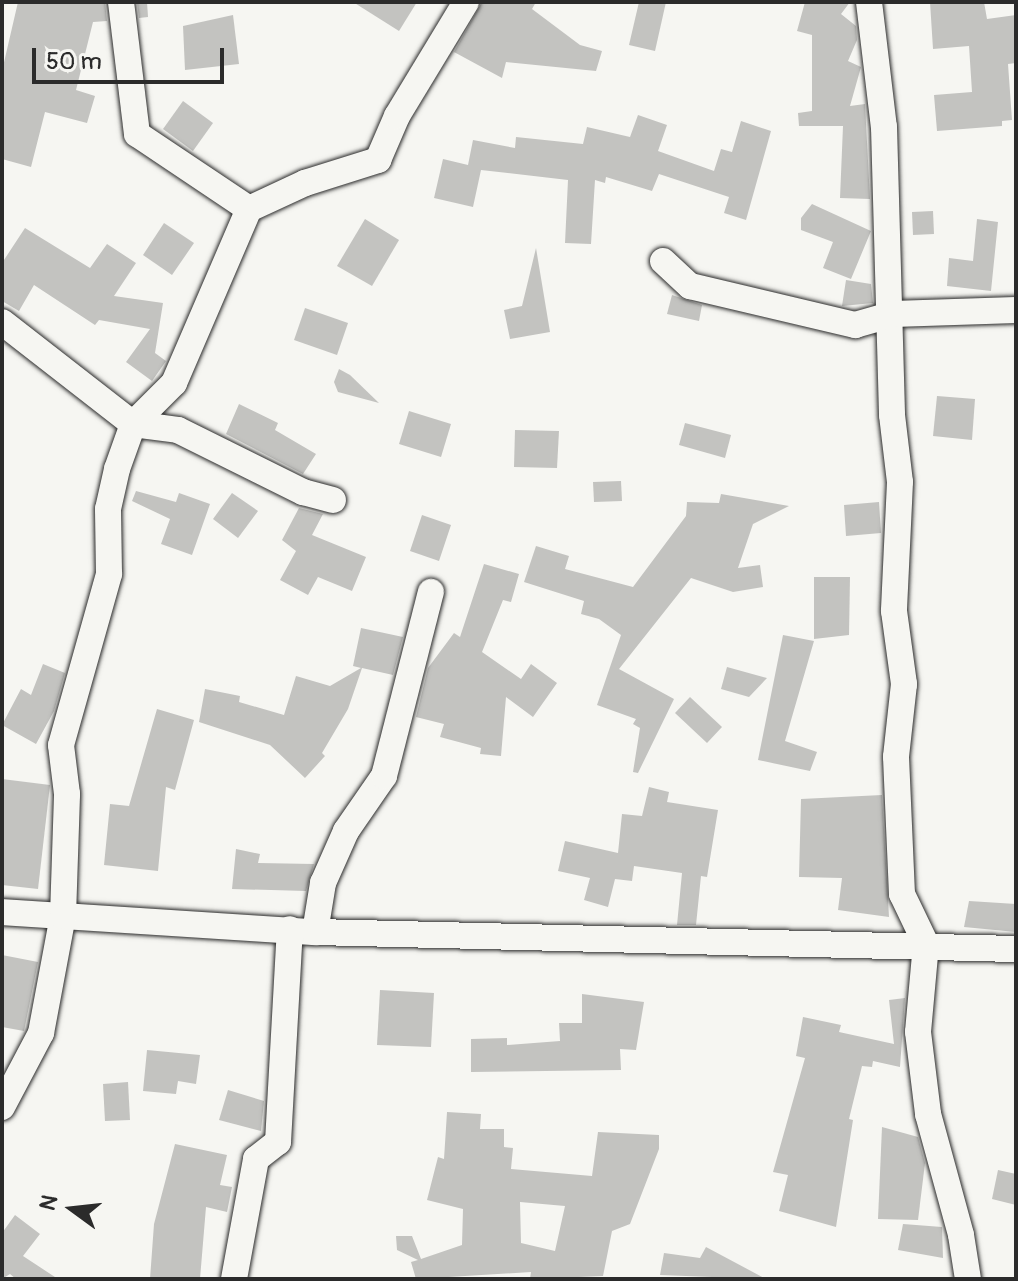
<!DOCTYPE html>
<style>
body{margin:0}
#map{position:relative;width:1018px;height:1281px;overflow:hidden;background:#f6f6f2;font-family:Pangolin,sans-serif}
div>[style]{position:absolute}
.building>*{inset:0;background:#c3c3c0}
.roads{filter:drop-shadow(0 0 2px #2b2b2b) drop-shadow(0 0 2px #2b2b2b)}
.minor>*{height:26px;margin:-13px;padding:0 13px;transform-origin:13px;border-radius:13px;background:#f6f6f2}
span{translate:-50% -50%;white-space:nowrap;text-align:center;line-height:1.15;-webkit-text-stroke:6px #f6f6f2;paint-order:stroke}
.frame{position:absolute;inset:0;border:4px solid #2b2b2b;pointer-events:none}
.north{position:absolute;left:32px;top:1169px;width:80px;height:80px;-webkit-text-stroke:6px #f6f6f2;paint-order:stroke;rotate:285deg;font-size:22px;font-weight:700;line-height:32px;text-align:center;color:#2b2b2b}
.north::after{content:'';display:block;margin:auto;width:28px;height:36px;background:#2b2b2b;clip-path:polygon(50% 0,100% 100%,50% 72%,0 100%)}
.scale{position:absolute;left:32px;top:48px;width:192px;height:36px;box-sizing:border-box;border:4px solid #2b2b2b;border-top:0;padding-left:10px;font-size:24px;line-height:28px;white-space:nowrap;color:#2b2b2b;-webkit-text-stroke:6px #f6f6f2;paint-order:stroke}
</style>
<div id="map">
<div class="building">
<i style="clip-path:polygon(18px 2px,105px 2px,107px 21px,93px 22px,76px 90px,95px 96px,87px 123px,45px 112px,31px 167px,2px 159px,2px 71px)"></i>
<i style="clip-path:polygon(137px 2px,147px 2px,148px 17px,139px 18px)"></i>
<i style="clip-path:polygon(353px 2px,417px 2px,399px 31px)"></i>
<i style="clip-path:polygon(482px 2px,536px 2px,532px 9px,580px 45px,602px 51px,596px 71px,506px 62px,502px 78px,454px 52px)"></i>
<i style="clip-path:polygon(639px 2px,666px 2px,655px 51px,629px 45px)"></i>
<i style="clip-path:polygon(805px 2px,850px 2px,841px 14px,856px 26px,857px 40px,848px 61px,861px 67px,850px 106px,865px 104px,870px 199px,840px 198px,843px 126px,799px 126px,798px 113px,812px 111px,812px 35px,797px 31px)"></i>
<i style="clip-path:polygon(930px 2px,984px 2px,987px 19px,1016px 15px,1016px 63px,1008px 64px,1012px 120px,1002px 121px,1002px 126px,937px 131px,934px 95px,972px 92px,969px 46px,933px 49px)"></i>
<i style="clip-path:polygon(233px 15px,239px 64px,185px 70px,183px 26px)"></i>
<i style="clip-path:polygon(183px 101px,213px 123px,193px 151px,163px 129px)"></i>
<i style="clip-path:polygon(638px 115px,667px 125px,658px 151px,714px 171px,721px 149px,732px 152px,741px 121px,771px 131px,746px 220px,724px 213px,729px 197px,659px 174px,652px 191px,606px 177px,605px 183px,595px 180px,591px 244px,565px 243px,568px 180px,481px 170px,473px 207px,434px 198px,443px 159px,468px 165px,473px 140px,515px 148px,516px 137px,583px 144px,587px 127px,630px 137px)"></i>
<i style="clip-path:polygon(812px 204px,871px 231px,851px 279px,823px 268px,833px 242px,801px 230px,801px 218px)"></i>
<i style="clip-path:polygon(933px 211px,934px 234px,913px 235px,912px 212px)"></i>
<i style="clip-path:polygon(365px 219px,399px 240px,372px 286px,337px 266px)"></i>
<i style="clip-path:polygon(977px 219px,998px 222px,991px 291px,947px 286px,949px 258px,973px 261px)"></i>
<i style="clip-path:polygon(164px 223px,194px 243px,172px 275px,143px 255px)"></i>
<i style="clip-path:polygon(25px 228px,90px 268px,107px 244px,136px 263px,114px 296px,163px 303px,155px 353px,166px 361px,152px 381px,126px 362px,150px 329px,99px 320px,95px 325px,34px 285px,19px 311px,2px 301px,2px 263px)"></i>
<i style="clip-path:polygon(536px 248px,550px 332px,510px 339px,504px 310px,522px 306px)"></i>
<i style="clip-path:polygon(846px 280px,871px 284px,873px 303px,842px 306px)"></i>
<i style="clip-path:polygon(672px 295px,702px 305px,699px 321px,667px 314px)"></i>
<i style="clip-path:polygon(305px 308px,348px 323px,337px 355px,294px 340px)"></i>
<i style="clip-path:polygon(339px 369px,350px 375px,379px 403px,338px 392px,334px 382px)"></i>
<i style="clip-path:polygon(937px 396px,975px 399px,972px 440px,933px 436px)"></i>
<i style="clip-path:polygon(239px 404px,278px 423px,275px 430px,316px 454px,303px 474px,226px 434px)"></i>
<i style="clip-path:polygon(409px 411px,451px 424px,441px 457px,399px 444px)"></i>
<i style="clip-path:polygon(685px 423px,731px 435px,725px 458px,679px 445px)"></i>
<i style="clip-path:polygon(515px 430px,559px 431px,557px 468px,514px 467px)"></i>
<i style="clip-path:polygon(621px 481px,622px 501px,594px 502px,593px 482px)"></i>
<i style="clip-path:polygon(136px 491px,176px 502px,179px 493px,210px 504px,192px 555px,161px 544px,170px 519px,132px 501px)"></i>
<i style="clip-path:polygon(232px 493px,258px 511px,238px 538px,213px 519px)"></i>
<i style="clip-path:polygon(721px 494px,789px 506px,753px 524px,738px 568px,760px 565px,763px 587px,733px 592px,691px 578px,619px 669px,674px 699px,638px 773px,633px 772px,640px 728px,633px 724px,636px 719px,597px 705px,621px 635px,599px 619px,581px 614px,584px 601px,524px 582px,536px 546px,569px 556px,565px 569px,633px 587px,686px 516px,687px 502px,719px 503px)"></i>
<i style="clip-path:polygon(879px 502px,881px 533px,846px 536px,844px 505px)"></i>
<i style="clip-path:polygon(299px 508px,323px 514px,312px 535px,366px 557px,352px 591px,318px 577px,308px 595px,280px 580px,296px 551px,282px 540px)"></i>
<i style="clip-path:polygon(422px 515px,451px 525px,439px 561px,410px 551px)"></i>
<i style="clip-path:polygon(484px 564px,519px 574px,511px 602px,503px 600px,482px 652px,521px 679px,531px 664px,557px 683px,533px 717px,506px 697px,501px 756px,480px 754px,481px 748px,440px 737px,444px 724px,416px 717px,428px 668px,454px 633px,460px 637px)"></i>
<i style="clip-path:polygon(814px 577px,850px 577px,849px 635px,814px 639px)"></i>
<i style="clip-path:polygon(361px 628px,403px 637px,393px 675px,362px 668px,348px 709px,322px 753px,325px 756px,305px 778px,270px 745px,199px 722px,205px 689px,240px 696px,239px 702px,284px 715px,296px 676px,330px 686px,361px 668px,353px 666px)"></i>
<i style="clip-path:polygon(783px 635px,814px 641px,785px 741px,817px 752px,810px 771px,758px 760px)"></i>
<i style="clip-path:polygon(43px 664px,65px 673px,54px 711px,36px 744px,2px 725px,21px 689px,31px 695px)"></i>
<i style="clip-path:polygon(727px 667px,767px 678px,749px 697px,721px 689px)"></i>
<i style="clip-path:polygon(690px 697px,722px 727px,707px 743px,675px 713px)"></i>
<i style="clip-path:polygon(157px 709px,194px 720px,175px 790px,166px 787px,158px 871px,104px 865px,110px 804px,129px 806px)"></i>
<i style="clip-path:polygon(2px 779px,50px 785px,38px 889px,2px 885px)"></i>
<i style="clip-path:polygon(649px 787px,669px 792px,667px 802px,718px 810px,707px 877px,701px 876px,696px 925px,677px 925px,682px 873px,634px 866px,632px 881px,615px 879px,608px 907px,584px 900px,590px 878px,558px 871px,565px 841px,618px 853px,622px 814px,642px 816px)"></i>
<i style="clip-path:polygon(882px 795px,889px 917px,838px 910px,842px 878px,799px 877px,801px 799px)"></i>
<i style="clip-path:polygon(236px 849px,260px 854px,258px 863px,314px 864px,306px 891px,232px 889px)"></i>
<i style="clip-path:polygon(969px 901px,1016px 904px,1016px 932px,964px 927px)"></i>
<i style="clip-path:polygon(2px 955px,38px 962px,24px 1031px,2px 1027px)"></i>
<i style="clip-path:polygon(380px 990px,434px 993px,431px 1047px,377px 1045px)"></i>
<i style="clip-path:polygon(582px 994px,644px 1002px,636px 1050px,620px 1049px,621px 1070px,471px 1072px,471px 1039px,507px 1038px,507px 1045px,560px 1041px,559px 1023px,582px 1023px)"></i>
<i style="clip-path:polygon(905px 998px,900px 1067px,873px 1061px,872px 1067px,862px 1066px,849px 1119px,853px 1120px,836px 1227px,779px 1211px,788px 1175px,773px 1172px,805px 1058px,796px 1056px,803px 1017px,841px 1025px,839px 1032px,894px 1044px,889px 1000px)"></i>
<i style="clip-path:polygon(147px 1050px,200px 1055px,196px 1084px,178px 1081px,176px 1094px,143px 1091px)"></i>
<i style="clip-path:polygon(128px 1082px,130px 1120px,105px 1121px,103px 1084px)"></i>
<i style="clip-path:polygon(228px 1090px,264px 1101px,261px 1131px,219px 1120px)"></i>
<i style="clip-path:polygon(evenodd,447px 1112px,481px 1114px,480px 1129px,504px 1129px,504px 1147px,513px 1148px,511px 1169px,592px 1176px,598px 1132px,659px 1135px,659px 1149px,630px 1224px,612px 1231px,603px 1276px,530px 1279px,531px 1272px,416px 1279px,411px 1262px,418px 1260px,397px 1250px,396px 1236px,412px 1236px,421px 1259px,462px 1245px,463px 1209px,427px 1200px,438px 1157px,444px 1159px,447px 1112px,520px 1202px,565px 1206px,555px 1251px,521px 1243px,520px 1202px)"></i>
<i style="clip-path:polygon(882px 1127px,918px 1137px,925px 1163px,918px 1220px,878px 1219px)"></i>
<i style="clip-path:polygon(175px 1144px,227px 1155px,220px 1185px,232px 1187px,227px 1212px,206px 1207px,200px 1279px,150px 1279px,154px 1224px)"></i>
<i style="clip-path:polygon(998px 1170px,1016px 1174px,1016px 1205px,992px 1199px)"></i>
<i style="clip-path:polygon(15px 1215px,40px 1234px,23px 1256px,58px 1279px,16px 1279px,10px 1274px,2px 1279px,2px 1233px)"></i>
<i style="clip-path:polygon(903px 1224px,942px 1227px,943px 1258px,898px 1250px)"></i>
<i style="clip-path:polygon(706px 1247px,766px 1279px,660px 1275px,664px 1253px,700px 1258px)"></i>
</div>
<div class="roads">
<div class="minor">
<i style="left:121px;top:2px;width:133px;rotate:83.1deg"></i>
<i style="left:137px;top:134px;width:135px;rotate:33.8deg"></i>
<i style="left:249px;top:209px;width:62px;rotate:-24.9deg"></i>
<i style="left:305px;top:183px;width:77px;rotate:-17.5deg"></i>
<i style="left:378px;top:160px;width:48px;rotate:-66.6deg"></i>
<i style="left:397px;top:116px;width:133px;rotate:-58.8deg"></i>
<i style="left:869px;top:2px;width:126px;rotate:83.2deg"></i>
<i style="left:884px;top:127px;width:288px;rotate:88.4deg"></i>
<i style="left:892px;top:415px;width:67px;rotate:83.2deg"></i>
<i style="left:900px;top:482px;width:129px;rotate:92.7deg"></i>
<i style="left:894px;top:611px;width:74px;rotate:82.2deg"></i>
<i style="left:904px;top:684px;width:73px;rotate:96.3deg"></i>
<i style="left:896px;top:757px;width:137px;rotate:87.5deg"></i>
<i style="left:902px;top:894px;width:55px;rotate:64.4deg"></i>
<i style="left:926px;top:944px;width:88px;rotate:95.2deg"></i>
<i style="left:918px;top:1032px;width:83px;rotate:83deg"></i>
<i style="left:928px;top:1114px;width:125px;rotate:74.7deg"></i>
<i style="left:961px;top:1235px;width:45px;rotate:81deg"></i>
<i style="left:663px;top:261px;width:37px;rotate:43deg"></i>
<i style="left:690px;top:286px;width:170px;rotate:13.3deg"></i>
<i style="left:855px;top:325px;width:40px;rotate:-16deg"></i>
<i style="left:893px;top:314px;width:123px;rotate:-1.9deg"></i>
<i style="left:2px;top:322px;width:166px;rotate:37.9deg"></i>
<i style="left:133px;top:424px;width:45px;rotate:7.6deg"></i>
<i style="left:178px;top:430px;width:140px;rotate:26.4deg"></i>
<i style="left:303px;top:492px;width:31px;rotate:15deg"></i>
<i style="left:2px;top:912px;width:314px;rotate:3.7deg"></i>
<i style="left:315px;top:932px;width:701px;rotate:1.39deg"></i>
<i style="left:315px;top:932px;width:50px;rotate:-80.7deg"></i>
<i style="left:323px;top:883px;width:57px;rotate:-66.1deg"></i>
<i style="left:346px;top:831px;width:67px;rotate:-55.4deg"></i>
<i style="left:384px;top:776px;width:190px;rotate:-75.7deg"></i>
<i style="left:2px;top:1107px;width:84px;rotate:-62.2deg"></i>
<i style="left:41px;top:1033px;width:119px;rotate:-79.4deg"></i>
<i style="left:63px;top:916px;width:122px;rotate:-88.1deg"></i>
<i style="left:67px;top:794px;width:49px;rotate:-97deg"></i>
<i style="left:61px;top:745px;width:178px;rotate:-74.3deg"></i>
<i style="left:109px;top:574px;width:65px;rotate:-90.9deg"></i>
<i style="left:108px;top:509px;width:41px;rotate:-77.3deg"></i>
<i style="left:117px;top:469px;width:48px;rotate:-70.4deg"></i>
<i style="left:133px;top:424px;width:58px;rotate:-45deg"></i>
<i style="left:174px;top:383px;width:189px;rotate:-66.7deg"></i>
<i style="left:234px;top:1279px;width:122px;rotate:-79.6deg"></i>
<i style="left:256px;top:1159px;width:28px;rotate:-38deg"></i>
<i style="left:278px;top:1142px;width:213px;rotate:-86.8deg"></i>
</div>
</div>
<div class="frame"></div>
<div class="north">N</div>
<div class="scale">50 m</div>
</div>
